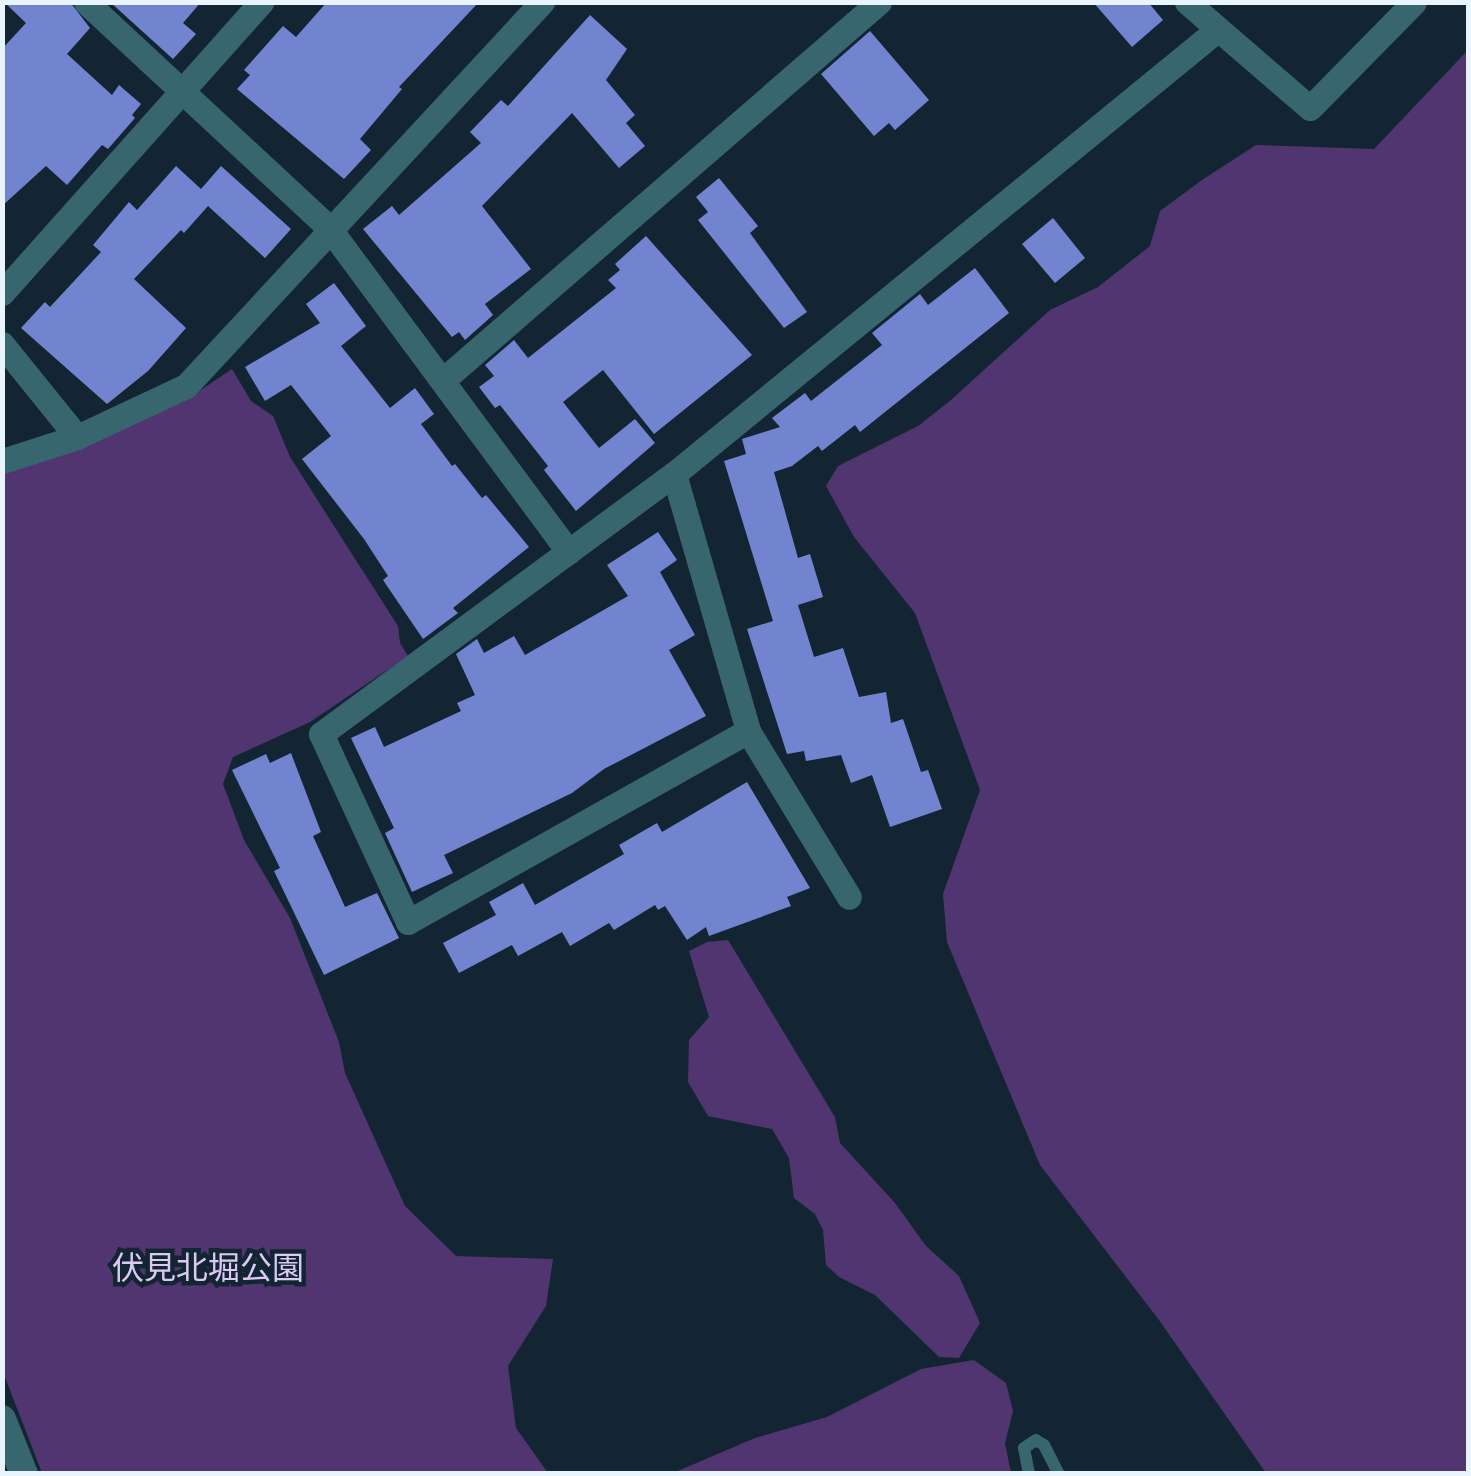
<!DOCTYPE html>
<meta charset="utf-8">
<style>
body{margin:0}
#map{position:relative;width:1471px;height:1476px;overflow:hidden;background:#132533;font-family:Manrope,"Noto Sans JP",sans-serif}
div>[style]{position:absolute}
.green>*{inset:0;background:#513570}
.building>*{inset:0;background:#7284d0}
.service>*{height:12px;margin:-6px;padding:0 6px;transform-origin:6px;border-radius:6px;background:#37666e}
.minor>*{height:25px;margin:-12.5px;padding:0 12.5px;transform-origin:12.5px;border-radius:12.5px;background:#37666e}
.tertiary>*{height:28px;margin:-14px;padding:0 14px;transform-origin:14px;border-radius:14px;background:#37666e}
span{translate:-50% -50%;white-space:nowrap;text-align:center;line-height:1.15;-webkit-text-stroke:9px #132533;paint-order:stroke}
.park-label{font-size:32px;color:#dac9f2}
.frame{position:absolute;inset:0;border:5px solid #e9f5fe;pointer-events:none}
</style>
<div id="map">
<div class="green">
<i style="clip-path:polygon(1468px 50px,1468px 1473px,1266px 1473px,1159px 1320px,1040px 1165px,947px 942px,943px 894px,980px 790px,915px 613px,854px 537px,826px 486px,838px 466px,918px 426px,951px 400px,1050px 310px,1098px 287px,1150px 246px,1160px 211px,1202px 180px,1256px 145px,1374px 149px)"></i>
<i style="clip-path:polygon(232px 369px,251px 401px,273px 416px,290px 457px,398px 626px,400px 643px,408px 656px,310px 722px,233px 757px,223px 784px,244px 840px,290px 918px,339px 1042px,345px 1073px,405px 1206px,456px 1256px,553px 1259px,546px 1306px,508px 1366px,516px 1428px,548px 1473px,42px 1473px,3px 1372px,3px 468px,183px 402px)"></i>
<i style="clip-path:polygon(728px 940px,835px 1117px,840px 1143px,895px 1203px,926px 1246px,959px 1276px,980px 1323px,959px 1358px,939px 1357px,875px 1295px,839px 1277px,826px 1265px,823px 1230px,815px 1214px,794px 1198px,789px 1158px,772px 1129px,708px 1116px,688px 1082px,689px 1040px,709px 1017px,689px 951px,707px 942px)"></i>
<i style="clip-path:polygon(974px 1360px,1006px 1383px,1013px 1411px,1005px 1443px,1011px 1473px,673px 1473px,755px 1438px,827px 1417px,921px 1369px)"></i>
</div>
<div class="building">
<i style="clip-path:polygon(4px 2px,70px 2px,90px 28px,67px 54px,112px 95px,119px 85px,141px 104px,132px 115px,135px 118px,108px 149px,102px 145px,67px 185px,46px 166px,2px 206px,2px 49px,26px 23px)"></i>
<i style="clip-path:polygon(110px 2px,201px 2px,183px 23px,196px 34px,173px 59px)"></i>
<i style="clip-path:polygon(327px 2px,479px 2px,399px 87px,402px 89px,360px 139px,371px 150px,344px 179px,237px 89px,250px 75px,244px 70px,283px 26px,296px 37px)"></i>
<i style="clip-path:polygon(1093px 2px,1148px 2px,1163px 20px,1132px 47px)"></i>
<i style="clip-path:polygon(590px 15px,627px 49px,606px 80px,635px 115px,626px 123px,645px 146px,619px 168px,572px 113px,482px 206px,531px 269px,485px 304px,493px 315px,465px 340px,459px 332px,452px 337px,363px 229px,392px 206px,399px 215px,481px 143px,470px 132px,501px 100px,508px 106px)"></i>
<i style="clip-path:polygon(870px 31px,929px 100px,895px 130px,889px 123px,874px 136px,821px 74px)"></i>
<i style="clip-path:polygon(176px 166px,201px 189px,221px 166px,291px 229px,265px 258px,208px 206px,184px 233px,181px 230px,134px 279px,186px 328px,148px 371px,107px 404px,21px 328px,45px 302px,50px 307px,101px 252px,93px 245px,129px 202px,137px 210px)"></i>
<i style="clip-path:polygon(719px 178px,758px 226px,750px 233px,807px 312px,784px 328px,698px 220px,708px 212px,696px 197px)"></i>
<i style="clip-path:polygon(1053px 218px,1085px 258px,1055px 283px,1022px 244px)"></i>
<i style="clip-path:polygon(646px 236px,752px 355px,654px 434px,603px 370px,563px 402px,599px 448px,635px 419px,655px 443px,576px 511px,544px 470px,548px 466px,500px 405px,495px 408px,479px 387px,494px 376px,485px 365px,514px 340px,528px 358px,616px 288px,608px 280px,620px 270px,615px 264px)"></i>
<i style="clip-path:polygon(975px 268px,1009px 313px,860px 432px,855px 425px,822px 451px,818px 446px,792px 466px,774px 472px,798px 558px,810px 554px,823px 597px,798px 605px,814px 657px,843px 648px,859px 697px,886px 692px,891px 723px,903px 719px,921px 772px,928px 770px,942px 809px,890px 827px,872px 775px,851px 783px,841px 755px,806px 761px,804px 751px,787px 754px,747px 629px,773px 621px,724px 461px,746px 454px,742px 439px,780px 427px,772px 418px,805px 393px,811px 401px,882px 345px,872px 333px,920px 294px,928px 305px)"></i>
<i style="clip-path:polygon(334px 283px,366px 326px,341px 346px,390px 408px,415px 388px,434px 414px,421px 424px,452px 466px,455px 464px,482px 498px,486px 495px,529px 547px,453px 608px,458px 613px,423px 639px,383px 580px,388px 576px,364px 539px,302px 459px,331px 436px,291px 385px,265px 401px,245px 367px,320px 323px,306px 304px)"></i>
<i style="clip-path:polygon(658px 532px,677px 560px,660px 572px,695px 635px,669px 650px,706px 716px,604px 769px,572px 793px,444px 855px,453px 873px,412px 892px,385px 833px,394px 828px,351px 738px,375px 727px,384px 747px,461px 711px,457px 703px,475px 695px,456px 654px,477px 639px,484px 653px,514px 636px,525px 655px,628px 596px,607px 565px)"></i>
<i style="clip-path:polygon(291px 753px,321px 832px,313px 836px,345px 907px,377px 893px,399px 938px,324px 975px,274px 871px,280px 868px,232px 770px,266px 754px,270px 763px)"></i>
<i style="clip-path:polygon(747px 782px,810px 888px,787px 897px,791px 906px,709px 936px,706px 927px,687px 940px,665px 906px,658px 910px,655px 905px,614px 930px,609px 923px,570px 946px,562px 932px,518px 956px,512px 945px,459px 973px,443px 943px,496px 915px,489px 902px,523px 883px,535px 905px,624px 854px,619px 845px,657px 823px,662px 832px)"></i>
</div>
<div class="service">
<i style="left:1029px;top:1474px;width:26px;rotate:-101deg"></i>
<i style="left:1024px;top:1448px;width:14px;rotate:-34deg"></i>
<i style="left:1036px;top:1440px;width:9px;rotate:32deg"></i>
<i style="left:1044px;top:1445px;width:33px;rotate:63deg"></i>
</div>
<div class="minor">
<i style="left:86px;top:2px;width:332px;rotate:42.9deg"></i>
<i style="left:329px;top:228px;width:403px;rotate:53.5deg"></i>
<i style="left:1187px;top:2px;width:162px;rotate:40.8deg"></i>
<i style="left:1310px;top:108px;width:148px;rotate:-45.5deg"></i>
<i style="left:2px;top:293px;width:390px;rotate:-48.3deg"></i>
<i style="left:2px;top:344px;width:119px;rotate:51.1deg"></i>
<i style="left:443px;top:380px;width:577px;rotate:-40.92deg"></i>
<i style="left:2px;top:461px;width:79px;rotate:-17.7deg"></i>
<i style="left:77px;top:437px;width:120px;rotate:-25.1deg"></i>
<i style="left:186px;top:386px;width:524px;rotate:-47.17deg"></i>
<i style="left:674px;top:474px;width:267px;rotate:73.9deg"></i>
<i style="left:748px;top:731px;width:194px;rotate:58.7deg"></i>
<i style="left:748px;top:731px;width:390px;rotate:150.7deg"></i>
<i style="left:408px;top:922px;width:207px;rotate:-114.8deg"></i>
<i style="left:321px;top:734px;width:438px;rotate:-36.4deg"></i>
<i style="left:674px;top:474px;width:701px;rotate:-39.27deg"></i>
</div>
<div class="tertiary">
<i style="left:2px;top:1419px;width:59px;rotate:68.2deg"></i>
</div>
<div class="park-label">
<span style="left:208px;top:1267px">伏見北堀公園</span>
</div>
<div class="frame"></div>
</div>
